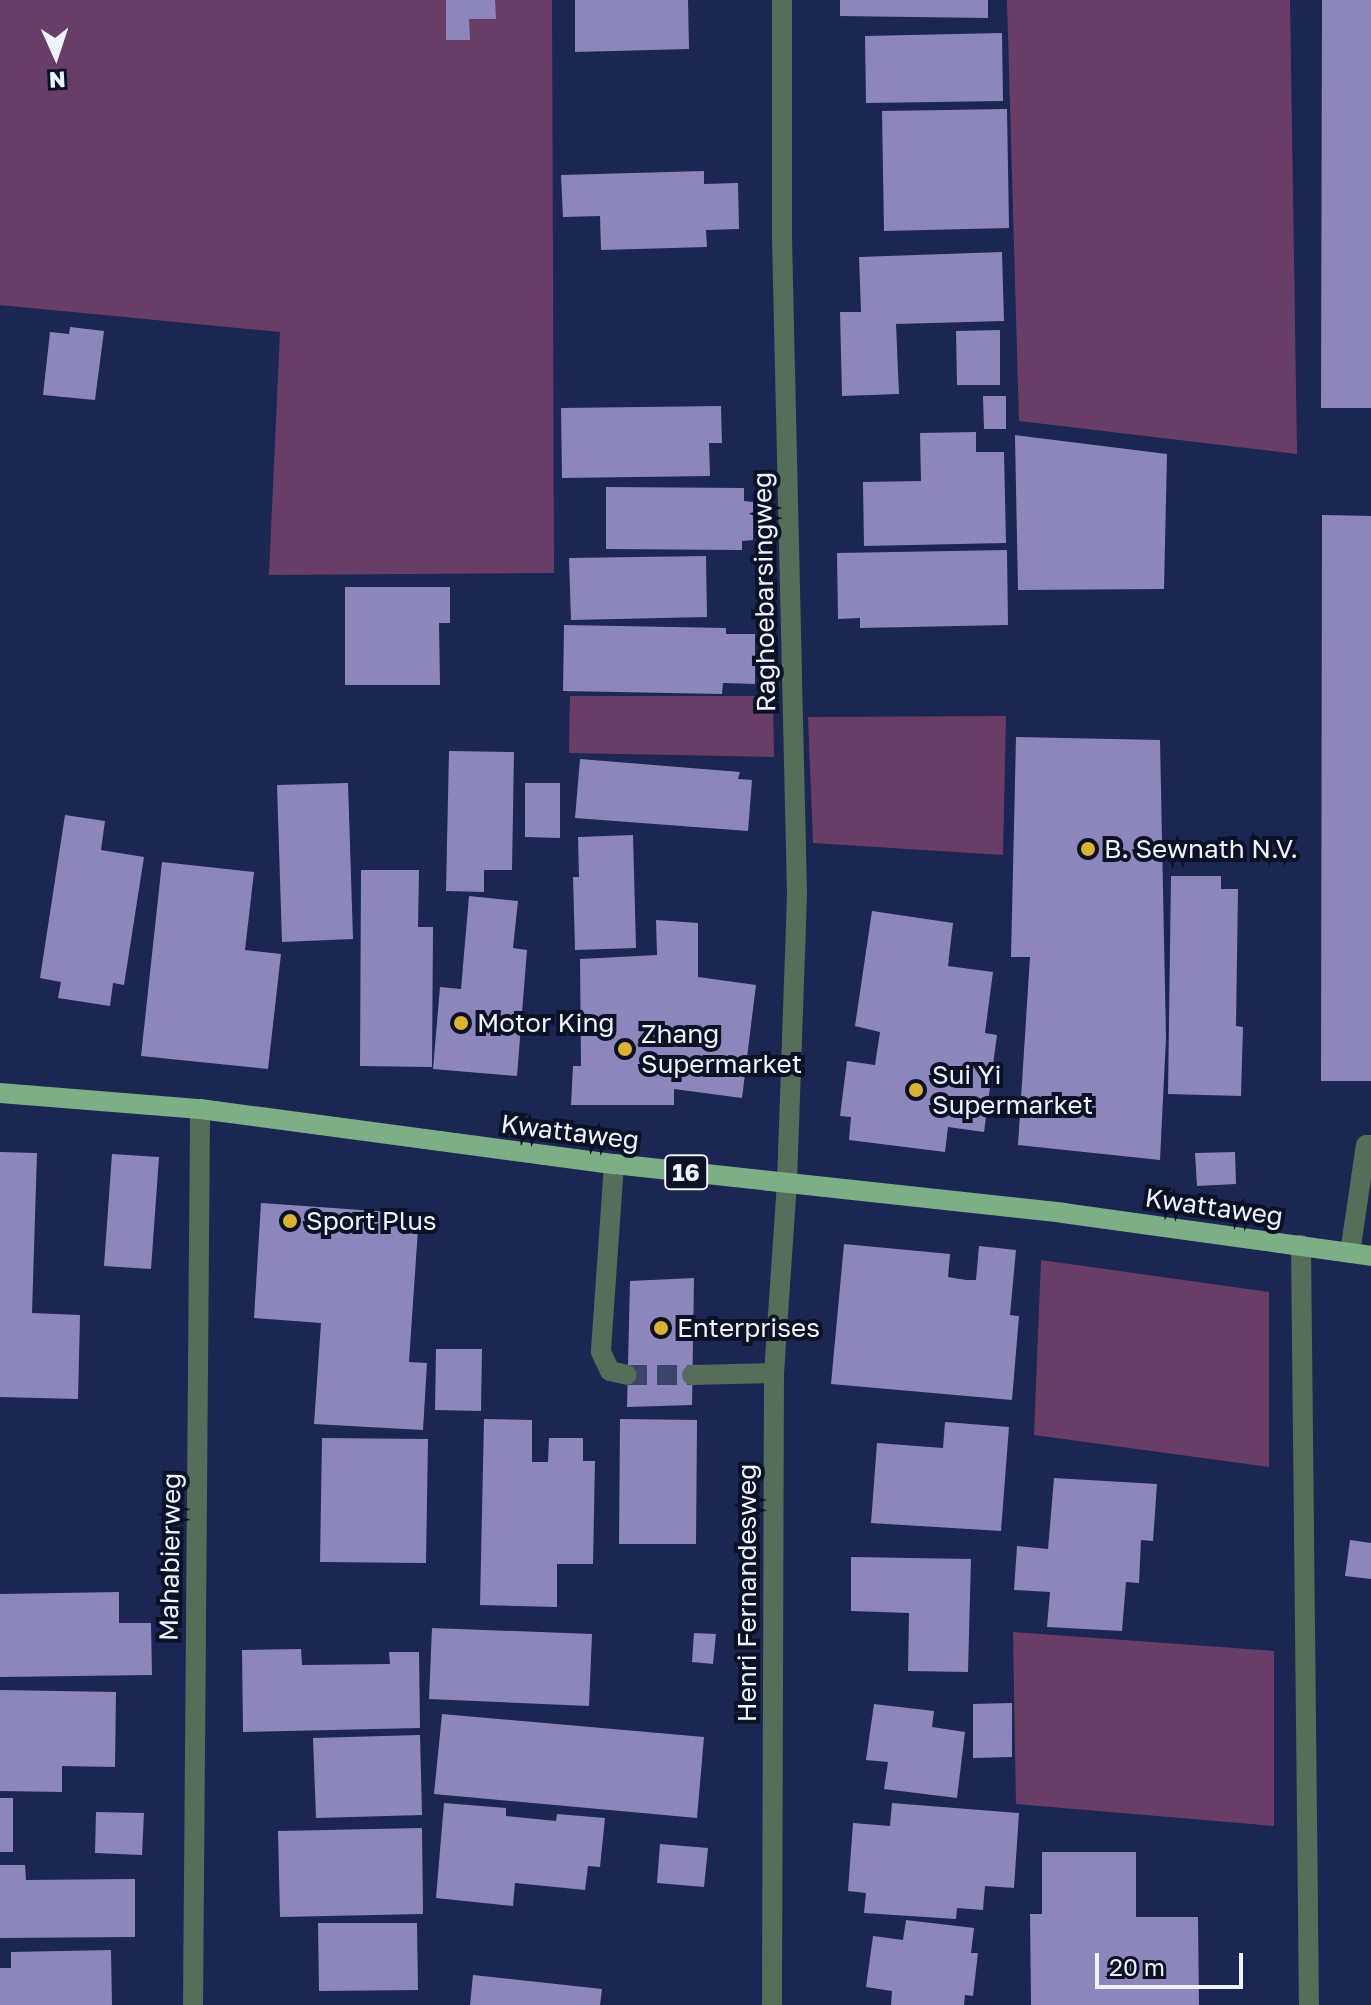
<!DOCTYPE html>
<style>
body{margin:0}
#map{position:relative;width:1371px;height:2005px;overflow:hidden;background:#1b2652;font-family:"Golos Text",sans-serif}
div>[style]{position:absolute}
.green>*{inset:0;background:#693e66}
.building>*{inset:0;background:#8c86bc}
.minor-tunnel>*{height:20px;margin-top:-10px;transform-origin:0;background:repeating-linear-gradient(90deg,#3b456c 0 20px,transparent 0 30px)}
.minor>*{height:20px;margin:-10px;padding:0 10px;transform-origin:10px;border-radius:10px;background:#556d59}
.major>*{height:20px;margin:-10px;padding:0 10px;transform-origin:10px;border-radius:10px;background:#7daf86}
.dots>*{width:22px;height:22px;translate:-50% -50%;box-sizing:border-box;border:4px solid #0c1225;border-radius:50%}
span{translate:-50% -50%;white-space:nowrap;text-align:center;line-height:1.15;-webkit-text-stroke:8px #0c1225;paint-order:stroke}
.shield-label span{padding:2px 6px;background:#0c1225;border:2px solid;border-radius:6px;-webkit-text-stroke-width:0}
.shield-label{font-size:24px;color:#eef2fd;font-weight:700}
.street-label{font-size:26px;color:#eef2fd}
.poi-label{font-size:26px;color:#eef2fd}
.left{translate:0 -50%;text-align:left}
.north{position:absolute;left:16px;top:16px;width:80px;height:80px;-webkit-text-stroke:6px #0c1225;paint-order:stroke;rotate:177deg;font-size:22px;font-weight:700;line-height:32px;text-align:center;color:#eef2fd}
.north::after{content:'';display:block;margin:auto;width:28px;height:36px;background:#eef2fd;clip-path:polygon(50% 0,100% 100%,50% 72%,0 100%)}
.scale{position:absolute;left:1095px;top:1953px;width:148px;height:36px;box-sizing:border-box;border:4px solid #eef2fd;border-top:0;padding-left:10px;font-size:24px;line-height:28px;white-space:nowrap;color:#eef2fd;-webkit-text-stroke:6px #0c1225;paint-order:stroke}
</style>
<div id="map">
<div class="green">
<i style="clip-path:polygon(0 0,552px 0,554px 573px,269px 575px,280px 332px,0 305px)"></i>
<i style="clip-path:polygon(1007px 0,1290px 0,1297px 454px,1019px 421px)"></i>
<i style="clip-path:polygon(570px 696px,773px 696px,774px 757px,569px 753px)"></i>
<i style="clip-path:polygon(1006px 716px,1003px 855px,813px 843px,808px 717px)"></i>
<i style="clip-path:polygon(1041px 1260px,1269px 1292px,1269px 1467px,1034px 1435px)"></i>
<i style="clip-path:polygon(1013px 1632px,1274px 1651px,1274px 1826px,1016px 1804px)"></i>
</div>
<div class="building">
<i style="clip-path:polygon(446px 0,495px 0,496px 19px,469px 19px,470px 40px,446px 40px)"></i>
<i style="clip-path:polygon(575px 0,688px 0,689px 49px,575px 52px)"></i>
<i style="clip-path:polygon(840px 0,988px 0,988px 18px,840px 16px)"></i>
<i style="clip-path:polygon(1322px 0,1371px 0,1371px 408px,1321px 408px)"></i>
<i style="clip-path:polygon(1002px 33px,1003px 101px,866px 103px,865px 36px)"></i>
<i style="clip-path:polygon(1007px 109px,1009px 228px,884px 231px,882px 111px)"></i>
<i style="clip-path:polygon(704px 171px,704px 184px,738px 183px,739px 229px,706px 230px,707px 247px,601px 250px,600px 216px,563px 217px,561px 175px)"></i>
<i style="clip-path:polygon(1002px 252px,1004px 321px,896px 324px,899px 394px,842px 396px,840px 312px,861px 312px,859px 257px)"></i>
<i style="clip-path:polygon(70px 327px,104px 331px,95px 400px,43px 395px,50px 332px,69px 334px)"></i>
<i style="clip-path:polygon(1000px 330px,1000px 385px,957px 385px,956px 331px)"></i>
<i style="clip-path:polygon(983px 396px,1006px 396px,1006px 429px,984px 429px)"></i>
<i style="clip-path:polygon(721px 406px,722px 443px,709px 443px,710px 476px,562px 478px,561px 408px)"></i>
<i style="clip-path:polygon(976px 432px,976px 452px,1004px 452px,1006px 543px,864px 546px,863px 482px,921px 481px,920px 433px)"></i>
<i style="clip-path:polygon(1015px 435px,1167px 454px,1164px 589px,1018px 590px)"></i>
<i style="clip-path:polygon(606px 487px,744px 488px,744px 501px,753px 502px,753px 540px,742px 541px,742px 550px,606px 549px)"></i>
<i style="clip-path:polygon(1322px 515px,1371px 516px,1371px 1081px,1321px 1081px)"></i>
<i style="clip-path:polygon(1007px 550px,1008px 625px,860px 628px,860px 618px,838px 619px,837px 553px)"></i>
<i style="clip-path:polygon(706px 556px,707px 617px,571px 620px,569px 558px)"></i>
<i style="clip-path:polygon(345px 587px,450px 587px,450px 623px,439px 623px,440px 685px,345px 685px)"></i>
<i style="clip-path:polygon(564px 625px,726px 628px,726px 634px,755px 634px,755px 684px,723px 683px,722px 694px,563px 691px)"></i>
<i style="clip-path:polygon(1016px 737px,1160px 740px,1166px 1038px,1160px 1160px,1018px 1145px,1030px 957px,1011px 957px)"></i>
<i style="clip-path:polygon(449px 751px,514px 752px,512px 870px,484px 870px,484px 892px,446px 891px)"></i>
<i style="clip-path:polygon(580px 759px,740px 772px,738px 779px,752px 780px,748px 831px,575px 818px)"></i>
<i style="clip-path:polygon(348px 783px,353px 939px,282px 942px,277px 785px)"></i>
<i style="clip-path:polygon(525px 783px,560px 783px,560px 838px,525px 837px)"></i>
<i style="clip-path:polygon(65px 815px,105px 821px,101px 850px,144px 857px,124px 985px,113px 983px,110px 1006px,58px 998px,61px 982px,40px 978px)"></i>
<i style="clip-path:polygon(633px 835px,636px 948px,575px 950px,573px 877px,579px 877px,578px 837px)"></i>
<i style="clip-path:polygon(162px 862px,254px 872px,245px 950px,281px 954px,268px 1069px,141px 1056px)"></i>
<i style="clip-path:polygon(361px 870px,419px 870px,418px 927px,433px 927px,432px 1067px,360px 1066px)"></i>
<i style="clip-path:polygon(1171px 876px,1221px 876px,1221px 889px,1238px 889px,1236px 1026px,1243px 1027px,1241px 1096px,1168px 1094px)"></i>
<i style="clip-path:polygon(469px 896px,518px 901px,513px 948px,527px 950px,517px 1076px,433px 1069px,440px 987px,461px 989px)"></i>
<i style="clip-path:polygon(872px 911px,953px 923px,948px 966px,993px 972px,985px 1033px,997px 1035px,984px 1132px,948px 1127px,945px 1152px,849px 1140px,851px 1117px,840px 1116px,847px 1061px,875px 1065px,880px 1032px,855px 1026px)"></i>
<i style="clip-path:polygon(656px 920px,698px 923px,698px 977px,756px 985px,742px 1098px,674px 1089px,674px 1105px,571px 1105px,573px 1066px,581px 1066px,580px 959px,657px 955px)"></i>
<i style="clip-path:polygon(0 1152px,37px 1153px,32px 1313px,80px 1315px,78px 1399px,0 1397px)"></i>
<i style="clip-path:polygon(1235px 1152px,1236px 1184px,1197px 1186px,1195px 1153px)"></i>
<i style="clip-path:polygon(112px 1154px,159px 1157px,151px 1269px,104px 1266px)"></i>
<i style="clip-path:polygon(261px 1203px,419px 1214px,409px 1362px,427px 1363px,423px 1430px,314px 1424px,321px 1323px,254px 1318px)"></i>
<i style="clip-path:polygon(844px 1244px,950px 1254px,948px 1277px,966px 1280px,976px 1280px,979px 1246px,1016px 1250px,1010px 1315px,1019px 1316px,1012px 1400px,831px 1384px)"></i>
<i style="clip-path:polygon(694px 1278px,692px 1405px,627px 1407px,630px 1281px)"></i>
<i style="clip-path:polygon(436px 1349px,482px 1349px,481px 1411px,435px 1410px)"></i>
<i style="clip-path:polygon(484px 1419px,532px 1420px,532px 1462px,548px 1462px,549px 1438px,583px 1438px,583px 1461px,595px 1461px,593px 1564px,557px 1564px,557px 1607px,480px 1605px)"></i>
<i style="clip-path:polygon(620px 1419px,697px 1420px,696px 1544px,619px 1544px)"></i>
<i style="clip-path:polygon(945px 1422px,1009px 1427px,1001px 1531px,871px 1523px,877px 1443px,943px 1448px)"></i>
<i style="clip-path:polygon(322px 1438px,428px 1439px,426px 1563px,320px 1562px)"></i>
<i style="clip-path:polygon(1054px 1478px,1157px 1484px,1153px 1541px,1141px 1540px,1139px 1583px,1126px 1582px,1122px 1631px,1047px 1627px,1050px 1592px,1014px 1590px,1017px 1546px,1048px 1549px)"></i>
<i style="clip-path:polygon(1350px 1540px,1371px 1543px,1371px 1579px,1345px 1576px)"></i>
<i style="clip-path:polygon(851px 1557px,971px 1559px,968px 1672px,908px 1671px,909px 1613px,851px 1611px)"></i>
<i style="clip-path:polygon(119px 1592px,119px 1623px,151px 1623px,152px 1675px,0 1677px,0 1594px)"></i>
<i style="clip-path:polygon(432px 1628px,592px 1634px,589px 1706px,429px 1699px)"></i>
<i style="clip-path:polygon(694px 1633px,716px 1634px,713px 1664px,692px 1662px)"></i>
<i style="clip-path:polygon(301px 1649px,302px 1665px,390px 1664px,389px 1652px,419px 1652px,420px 1728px,243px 1732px,242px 1650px)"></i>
<i style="clip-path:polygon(0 1690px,116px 1692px,115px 1767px,62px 1766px,62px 1792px,0 1791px)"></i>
<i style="clip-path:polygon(1012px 1703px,1012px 1757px,973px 1758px,973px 1704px)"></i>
<i style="clip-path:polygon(874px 1704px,934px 1711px,932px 1727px,965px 1732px,957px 1798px,884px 1789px,888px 1762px,866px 1760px)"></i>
<i style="clip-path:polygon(442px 1714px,704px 1737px,697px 1818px,434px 1794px)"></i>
<i style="clip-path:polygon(420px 1735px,422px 1815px,316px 1818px,313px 1738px)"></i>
<i style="clip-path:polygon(0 1798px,13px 1798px,13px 1852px,0 1852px)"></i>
<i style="clip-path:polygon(444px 1803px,506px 1808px,506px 1816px,556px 1821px,557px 1814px,605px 1818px,600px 1867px,588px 1866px,585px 1890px,515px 1883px,513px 1906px,436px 1898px)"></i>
<i style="clip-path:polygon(892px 1803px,1019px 1813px,1014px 1888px,985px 1886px,983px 1910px,957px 1908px,956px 1919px,864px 1913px,866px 1893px,848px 1891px,853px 1823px,890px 1826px)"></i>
<i style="clip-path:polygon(96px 1812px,144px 1813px,142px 1855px,95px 1853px)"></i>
<i style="clip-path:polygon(422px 1828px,423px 1914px,280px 1917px,278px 1831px)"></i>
<i style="clip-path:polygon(660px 1844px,708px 1848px,704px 1887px,657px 1883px)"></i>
<i style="clip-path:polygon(1042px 1852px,1136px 1852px,1136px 1917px,1198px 1917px,1199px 2005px,1031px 2005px,1030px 1914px,1042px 1914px)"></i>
<i style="clip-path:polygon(0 1865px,25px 1865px,26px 1880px,135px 1879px,135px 1937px,0 1938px)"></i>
<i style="clip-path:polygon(906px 1920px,974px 1928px,971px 1953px,978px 1953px,973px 1996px,965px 1995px,964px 2005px,891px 2005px,892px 1991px,866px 1987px,873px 1936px,903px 1940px)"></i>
<i style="clip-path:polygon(318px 1923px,417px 1923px,418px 1990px,319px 1991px)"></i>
<i style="clip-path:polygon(111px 1950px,112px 2005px,0 2005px,0 1968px,11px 1968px,11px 1952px)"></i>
<i style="clip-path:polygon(473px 1975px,602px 1989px,600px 2005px,470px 2005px)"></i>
</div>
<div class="minor-tunnel">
<i style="left:627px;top:1375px;width:65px"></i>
</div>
<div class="minor">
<i style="left:614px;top:1164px;width:188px;rotate:94deg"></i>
<i style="left:601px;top:1352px;width:21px;rotate:65deg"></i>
<i style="left:610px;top:1371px;width:17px;rotate:13deg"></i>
<i style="left:1301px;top:1245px;width:760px;rotate:89.4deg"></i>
<i style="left:1350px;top:1253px;width:109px;rotate:-81.6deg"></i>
<i style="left:1366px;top:1145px;width:5px"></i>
<i style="left:692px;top:1375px;width:82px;rotate:-1.4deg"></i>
<i style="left:193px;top:2005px;width:896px;rotate:-89.55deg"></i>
<i style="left:772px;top:2005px;width:632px;rotate:-89.82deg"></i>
<i style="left:774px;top:1373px;width:191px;rotate:-86.1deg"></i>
<i style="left:787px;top:1182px;width:288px;rotate:-88deg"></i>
<i style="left:797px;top:894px;width:658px;rotate:-91.31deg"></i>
<i style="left:782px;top:236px;width:236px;rotate:-90deg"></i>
</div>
<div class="major">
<i style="left:0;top:1093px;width:201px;rotate:4.6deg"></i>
<i style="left:200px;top:1109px;width:418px;rotate:7.6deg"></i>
<i style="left:614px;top:1164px;width:452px;rotate:6.2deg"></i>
<i style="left:1063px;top:1213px;width:311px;rotate:7.9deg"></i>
</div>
<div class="dots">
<i style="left:1088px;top:849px;background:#dcb233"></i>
<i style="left:461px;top:1023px;background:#dcb233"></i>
<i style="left:625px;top:1049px;background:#dcb233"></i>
<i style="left:916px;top:1090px;background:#dcb233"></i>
<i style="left:290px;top:1221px;background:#dcb233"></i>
<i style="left:661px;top:1328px;background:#dcb233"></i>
</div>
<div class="shield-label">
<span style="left:686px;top:1172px">16</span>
</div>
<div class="street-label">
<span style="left:764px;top:592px;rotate:-91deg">Raghoebarsingweg</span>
<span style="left:570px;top:1132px;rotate:7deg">Kwattaweg</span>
<span style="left:1214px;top:1207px;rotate:8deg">Kwattaweg</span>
<span style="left:170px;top:1557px;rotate:-89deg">Mahabierweg</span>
<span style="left:747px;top:1593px;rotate:-90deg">Henri Fernandesweg</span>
</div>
<div class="poi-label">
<span class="left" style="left:1104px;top:849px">B. Sewnath N.V.</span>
<span class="left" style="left:477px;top:1023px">Motor King</span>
<span class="left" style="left:641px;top:1049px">Zhang<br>Supermarket</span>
<span class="left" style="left:932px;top:1090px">Sui Yi<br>Supermarket</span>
<span class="left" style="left:306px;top:1221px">Sport Plus</span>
<span class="left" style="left:677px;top:1328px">Enterprises</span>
</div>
<div class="north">N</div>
<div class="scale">20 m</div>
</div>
